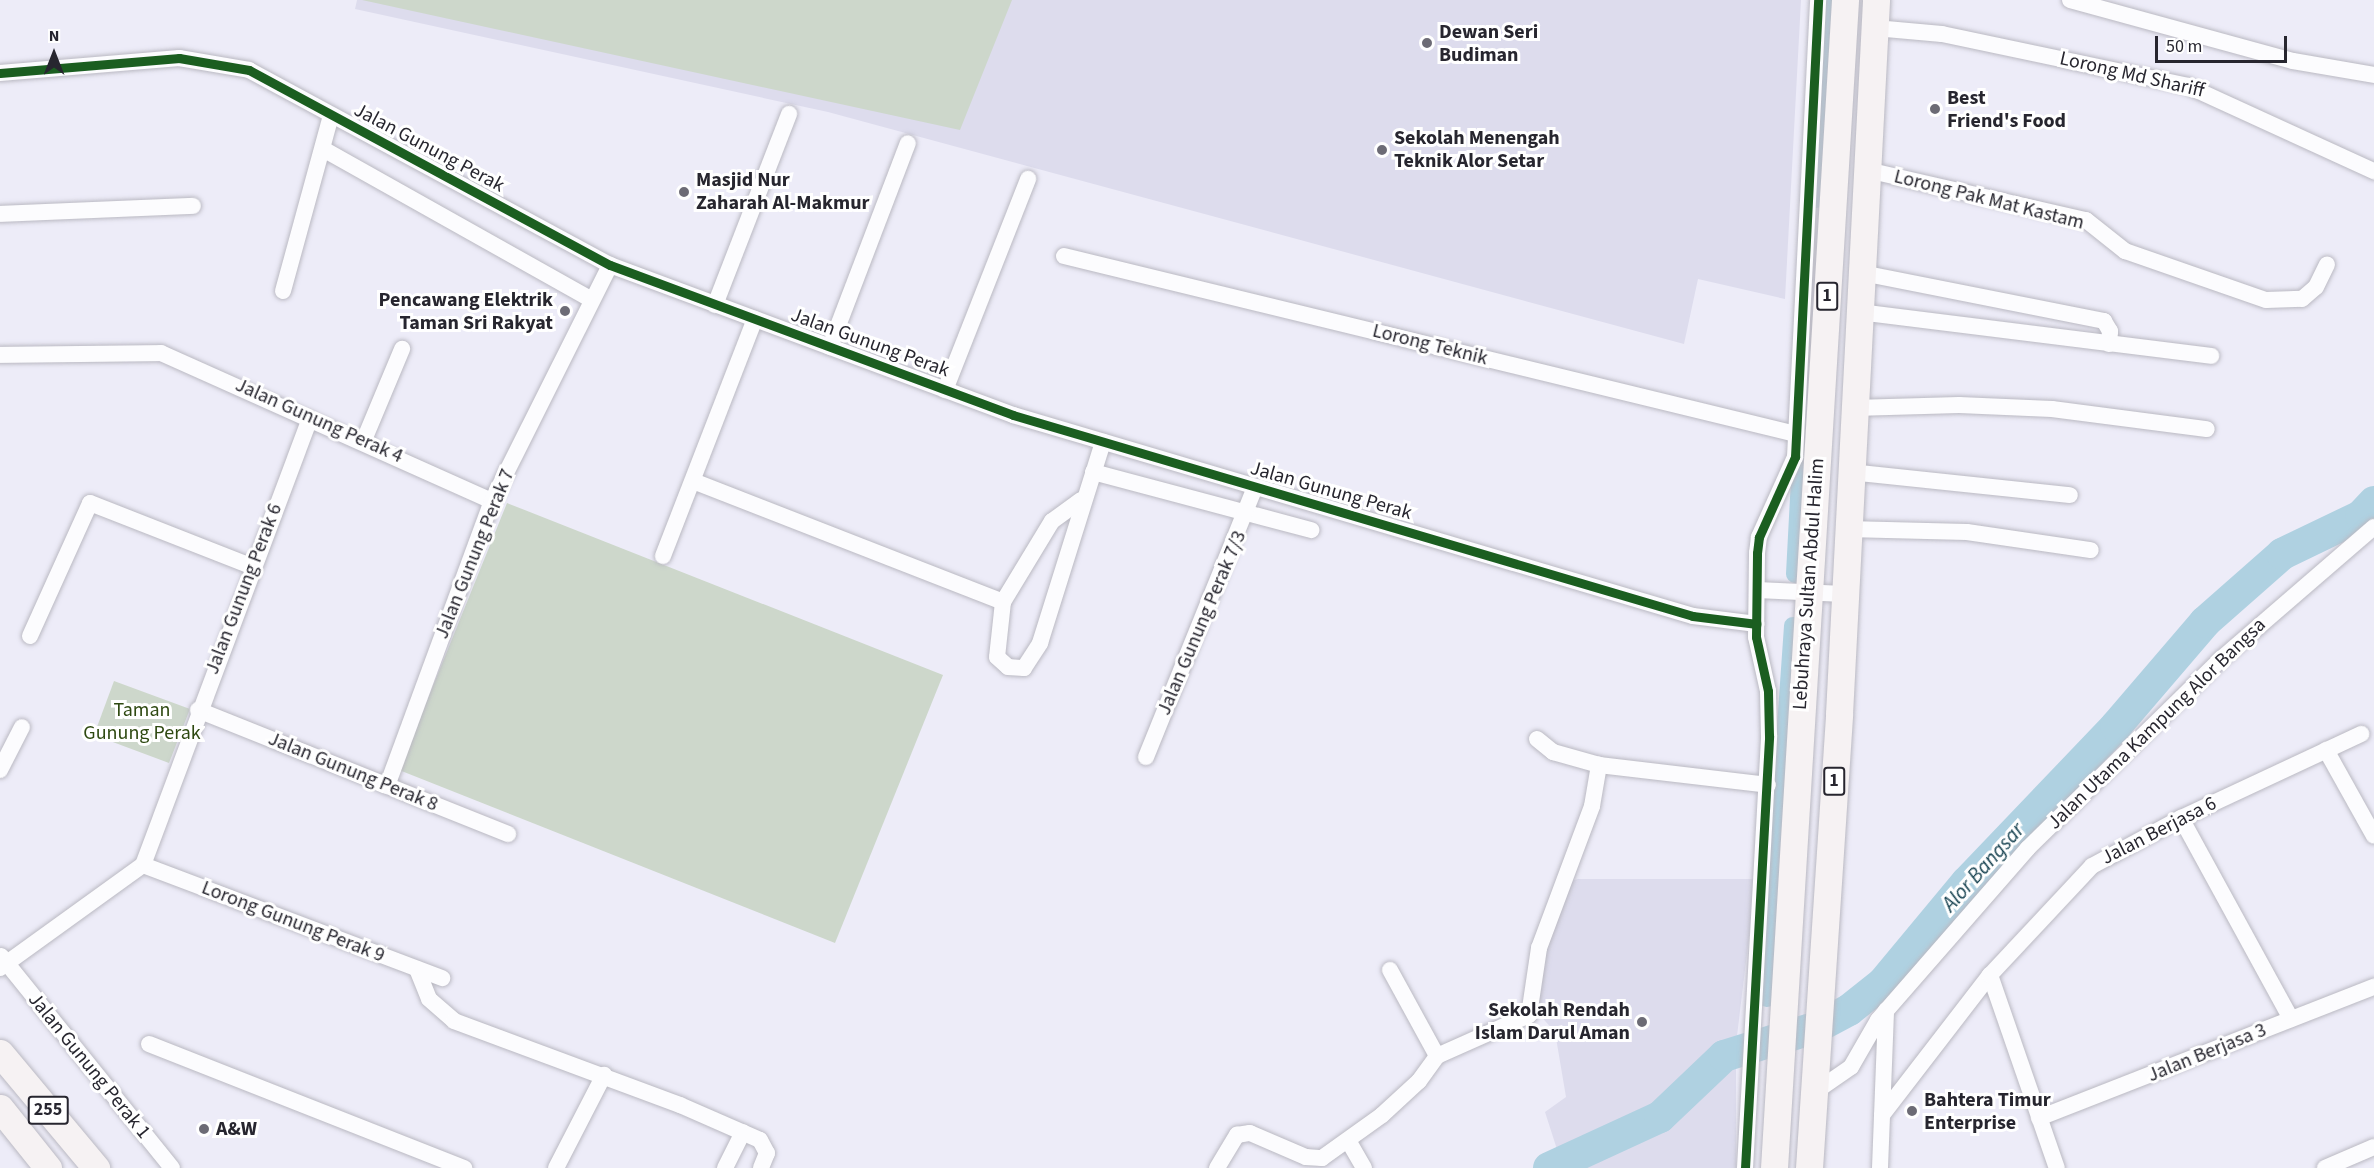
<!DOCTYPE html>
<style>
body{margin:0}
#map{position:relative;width:2374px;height:1168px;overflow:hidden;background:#edecf8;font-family:"Source Sans 3",sans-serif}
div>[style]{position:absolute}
.industrial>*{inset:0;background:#dddced}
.green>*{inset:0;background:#cdd7cb}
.canal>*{height:18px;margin:-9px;padding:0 9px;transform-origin:9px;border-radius:9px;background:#afd1e1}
.river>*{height:32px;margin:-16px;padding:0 16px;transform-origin:16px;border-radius:16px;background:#afd1e1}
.roads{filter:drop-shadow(0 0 2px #bab9c2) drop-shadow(0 0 2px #bab9c2)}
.street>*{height:16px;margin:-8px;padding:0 8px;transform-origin:8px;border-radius:8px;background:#fcfcfe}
.primary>*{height:27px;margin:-13.5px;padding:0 13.5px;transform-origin:13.5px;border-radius:13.5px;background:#f6f2f3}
.cycleway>*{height:9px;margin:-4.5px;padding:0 4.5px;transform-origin:4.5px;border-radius:4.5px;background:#1b5e20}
.dots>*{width:16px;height:16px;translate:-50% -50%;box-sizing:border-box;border:3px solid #fff;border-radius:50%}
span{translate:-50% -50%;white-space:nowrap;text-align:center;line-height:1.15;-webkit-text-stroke:6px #fff;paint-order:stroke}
.shield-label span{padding:2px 4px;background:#fff;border:2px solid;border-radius:4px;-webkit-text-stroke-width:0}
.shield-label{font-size:18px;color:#27262f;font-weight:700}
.poi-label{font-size:20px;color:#27262f;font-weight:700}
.left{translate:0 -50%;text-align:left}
.right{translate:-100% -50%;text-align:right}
.street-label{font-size:20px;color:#27262f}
.park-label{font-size:20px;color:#2e4911}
.water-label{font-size:21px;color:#184351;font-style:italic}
.north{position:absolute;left:24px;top:24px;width:60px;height:60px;-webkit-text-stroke:4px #fff;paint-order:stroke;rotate:0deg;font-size:16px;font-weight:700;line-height:24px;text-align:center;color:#27262f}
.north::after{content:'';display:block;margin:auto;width:21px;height:27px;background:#27262f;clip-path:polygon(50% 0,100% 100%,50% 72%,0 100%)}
.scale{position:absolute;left:2155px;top:36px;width:132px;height:27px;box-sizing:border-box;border:3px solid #27262f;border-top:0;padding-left:8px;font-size:18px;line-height:21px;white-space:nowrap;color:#27262f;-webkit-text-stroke:4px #fff;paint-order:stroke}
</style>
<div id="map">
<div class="industrial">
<i style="clip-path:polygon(357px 0,1801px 0,1785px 299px,1698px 279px,1684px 344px,828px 112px,355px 9px)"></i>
<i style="clip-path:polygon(1578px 879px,1756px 879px,1736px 1044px,1736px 1168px,1563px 1168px,1545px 1112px,1566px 1097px,1555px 1032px,1537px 1012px,1550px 913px,1567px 882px)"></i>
</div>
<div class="green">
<i style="clip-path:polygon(362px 0,1012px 0,960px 130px)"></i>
<i style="clip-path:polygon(507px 503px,943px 675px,835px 943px,399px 770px)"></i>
<i style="clip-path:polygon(114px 681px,190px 709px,169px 763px,94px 735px)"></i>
</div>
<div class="canal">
<i style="left:1816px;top:199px;width:199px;rotate:-86.3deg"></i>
<i style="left:1795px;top:574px;width:132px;rotate:-87deg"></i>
<i style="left:1767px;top:998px;width:373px;rotate:-86deg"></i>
</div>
<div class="river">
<i style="left:1549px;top:1168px;width:122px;rotate:-24.7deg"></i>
<i style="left:1660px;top:1117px;width:88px;rotate:-43.6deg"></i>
<i style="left:1724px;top:1056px;width:97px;rotate:-17.3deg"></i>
<i style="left:1817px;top:1027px;width:36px;rotate:-28deg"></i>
<i style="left:1849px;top:1010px;width:43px;rotate:-38.5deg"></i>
<i style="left:1883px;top:983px;width:131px;rotate:-50.3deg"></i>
<i style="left:1967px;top:882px;width:216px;rotate:-46.3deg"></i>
<i style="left:2116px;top:726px;width:137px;rotate:-49.4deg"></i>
<i style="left:2205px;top:622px;width:103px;rotate:-41.4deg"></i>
<i style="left:2282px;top:554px;width:88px;rotate:-25.7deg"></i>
<i style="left:2361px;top:516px;width:19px;rotate:-47deg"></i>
</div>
<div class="roads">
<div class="street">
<i style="left:2070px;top:0;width:231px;rotate:15.3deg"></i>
<i style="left:2293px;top:61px;width:82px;rotate:9.8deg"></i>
<i style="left:1875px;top:28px;width:67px;rotate:5.1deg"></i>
<i style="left:1942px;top:34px;width:251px;rotate:11.9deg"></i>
<i style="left:2188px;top:86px;width:205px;rotate:24.6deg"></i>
<i style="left:0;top:73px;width:180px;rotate:-4.8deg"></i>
<i style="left:179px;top:58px;width:71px;rotate:9.7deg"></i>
<i style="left:249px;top:70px;width:410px;rotate:28.4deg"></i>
<i style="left:610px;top:265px;width:430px;rotate:20.4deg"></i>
<i style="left:1013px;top:415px;width:709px;rotate:16.47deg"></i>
<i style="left:1693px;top:616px;width:64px;rotate:7.2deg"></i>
<i style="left:323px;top:149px;width:308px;rotate:29.3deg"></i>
<i style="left:1867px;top:170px;width:225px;rotate:12.9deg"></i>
<i style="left:2086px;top:220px;width:50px;rotate:38.5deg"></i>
<i style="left:2125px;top:251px;width:149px;rotate:19.2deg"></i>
<i style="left:2266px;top:300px;width:36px;rotate:-2deg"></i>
<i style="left:2302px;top:299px;width:18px;rotate:-41deg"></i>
<i style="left:2316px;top:287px;width:25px;rotate:-64deg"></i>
<i style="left:0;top:214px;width:193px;rotate:-2.4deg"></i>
<i style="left:1064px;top:256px;width:753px;rotate:13.67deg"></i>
<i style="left:1862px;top:273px;width:247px;rotate:11.2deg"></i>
<i style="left:2104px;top:321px;width:12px;rotate:59deg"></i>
<i style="left:2110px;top:331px;width:13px;rotate:94deg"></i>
<i style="left:283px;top:291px;width:181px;rotate:-74.7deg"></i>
<i style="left:715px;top:305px;width:205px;rotate:-68.8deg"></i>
<i style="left:1859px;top:312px;width:355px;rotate:7.1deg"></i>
<i style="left:830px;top:347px;width:218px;rotate:-69.1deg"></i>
<i style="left:0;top:355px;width:161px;rotate:-0.7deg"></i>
<i style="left:161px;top:353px;width:363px;rotate:24.1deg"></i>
<i style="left:945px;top:390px;width:227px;rotate:-68.5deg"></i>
<i style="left:1854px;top:408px;width:105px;rotate:-1.6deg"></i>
<i style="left:1959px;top:405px;width:93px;rotate:2.5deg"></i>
<i style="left:2052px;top:409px;width:156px;rotate:7.4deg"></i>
<i style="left:364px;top:440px;width:99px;rotate:-67.3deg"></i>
<i style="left:1093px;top:472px;width:226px;rotate:14.9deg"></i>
<i style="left:1850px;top:472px;width:221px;rotate:6deg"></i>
<i style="left:693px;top:481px;width:333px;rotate:21.3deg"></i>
<i style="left:1081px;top:500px;width:36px;rotate:144deg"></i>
<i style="left:1052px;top:521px;width:95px;rotate:121.2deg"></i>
<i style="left:1003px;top:602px;width:55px;rotate:96.2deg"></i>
<i style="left:997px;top:657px;width:15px;rotate:42deg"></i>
<i style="left:1008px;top:667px;width:16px;rotate:4deg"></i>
<i style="left:1024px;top:668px;width:30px;rotate:-57deg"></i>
<i style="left:1040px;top:643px;width:211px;rotate:-72.6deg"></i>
<i style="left:1847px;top:529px;width:120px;rotate:1.4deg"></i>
<i style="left:1967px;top:532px;width:125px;rotate:8.3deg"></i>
<i style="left:663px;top:556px;width:254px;rotate:-68.8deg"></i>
<i style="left:1757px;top:590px;width:87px;rotate:2.6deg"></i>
<i style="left:30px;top:636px;width:146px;rotate:-65.7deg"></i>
<i style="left:90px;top:503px;width:173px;rotate:21.4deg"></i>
<i style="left:198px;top:710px;width:334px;rotate:21.8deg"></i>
<i style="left:1537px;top:739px;width:21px;rotate:39deg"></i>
<i style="left:1553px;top:752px;width:48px;rotate:15.8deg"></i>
<i style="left:1599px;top:765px;width:170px;rotate:6.7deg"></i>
<i style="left:2326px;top:750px;width:98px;rotate:60.8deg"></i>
<i style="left:1146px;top:757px;width:291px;rotate:-68deg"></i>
<i style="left:0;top:770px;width:48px;rotate:-62.9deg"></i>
<i style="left:387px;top:786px;width:304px;rotate:-69.8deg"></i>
<i style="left:492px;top:501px;width:264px;rotate:-63.4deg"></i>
<i style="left:2181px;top:818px;width:229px;rotate:61.3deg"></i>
<i style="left:143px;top:865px;width:320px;rotate:20.7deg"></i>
<i style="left:1px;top:956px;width:272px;rotate:51.1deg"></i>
<i style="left:0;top:968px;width:176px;rotate:-35.8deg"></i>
<i style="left:143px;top:865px;width:476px;rotate:-69.5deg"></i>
<i style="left:417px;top:969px;width:32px;rotate:68deg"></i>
<i style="left:429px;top:999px;width:33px;rotate:41deg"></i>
<i style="left:454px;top:1021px;width:241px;rotate:20.4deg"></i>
<i style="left:680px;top:1105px;width:87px;rotate:23.6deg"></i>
<i style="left:760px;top:1140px;width:15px;rotate:62deg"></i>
<i style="left:767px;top:1153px;width:16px;rotate:112deg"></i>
<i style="left:1390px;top:970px;width:98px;rotate:61.3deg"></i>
<i style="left:1990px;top:975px;width:204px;rotate:70.9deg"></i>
<i style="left:149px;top:1044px;width:339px;rotate:21.5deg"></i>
<i style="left:1812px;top:1094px;width:47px;rotate:-34.7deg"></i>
<i style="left:1851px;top:1067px;width:54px;rotate:-60.1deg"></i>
<i style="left:1878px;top:1020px;width:228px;rotate:-48.9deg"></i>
<i style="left:2028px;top:848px;width:270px;rotate:-44.4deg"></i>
<i style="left:2221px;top:659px;width:202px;rotate:-40.8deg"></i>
<i style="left:1882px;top:1115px;width:177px;rotate:-52.4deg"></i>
<i style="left:1990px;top:975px;width:149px;rotate:-46.9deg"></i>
<i style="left:2092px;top:866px;width:101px;rotate:-28.3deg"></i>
<i style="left:2181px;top:818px;width:199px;rotate:-25deg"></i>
<i style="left:2039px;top:1118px;width:360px;rotate:-21.4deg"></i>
<i style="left:1349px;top:1142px;width:30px;rotate:60deg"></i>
<i style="left:556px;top:1168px;width:105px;rotate:-62.7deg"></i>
<i style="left:725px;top:1168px;width:40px;rotate:-63.4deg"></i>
<i style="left:1217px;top:1168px;width:39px;rotate:-59deg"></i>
<i style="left:1237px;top:1135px;width:13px;rotate:-9deg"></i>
<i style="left:1250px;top:1133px;width:61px;rotate:23.2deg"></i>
<i style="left:1306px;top:1157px;width:16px;rotate:4deg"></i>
<i style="left:1322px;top:1158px;width:74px;rotate:-35.6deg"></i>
<i style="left:1382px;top:1115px;width:50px;rotate:-42.6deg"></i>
<i style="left:1419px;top:1081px;width:31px;rotate:-54deg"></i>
<i style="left:1437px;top:1056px;width:101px;rotate:-24deg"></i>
<i style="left:1529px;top:1015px;width:68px;rotate:-81.5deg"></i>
<i style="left:1539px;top:948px;width:152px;rotate:-69.5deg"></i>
<i style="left:1592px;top:806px;width:42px;rotate:-80.3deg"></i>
<i style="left:1745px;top:1168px;width:433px;rotate:-86.8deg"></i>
<i style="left:1769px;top:736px;width:45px;rotate:-91.3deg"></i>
<i style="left:1768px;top:691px;width:55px;rotate:-102.5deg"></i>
<i style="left:1756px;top:637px;width:84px;rotate:-89.3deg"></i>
<i style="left:1757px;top:553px;width:16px;rotate:-83deg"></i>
<i style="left:1759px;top:537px;width:88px;rotate:-65.8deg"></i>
<i style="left:1795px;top:457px;width:458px;rotate:-87.1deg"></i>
<i style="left:1880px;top:1168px;width:158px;rotate:-87.8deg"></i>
<i style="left:2325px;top:1168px;width:53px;rotate:-23.2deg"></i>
</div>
<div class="primary">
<i style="left:0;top:1053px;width:150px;rotate:50.1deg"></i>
<i style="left:0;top:1108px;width:77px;rotate:51.3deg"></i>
<i style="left:1774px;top:1168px;width:1170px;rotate:-86.52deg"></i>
<i style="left:1809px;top:1168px;width:455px;rotate:-86.2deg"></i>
<i style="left:1839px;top:714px;width:715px;rotate:-87.03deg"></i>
</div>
</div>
<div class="cycleway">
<i style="left:0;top:73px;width:180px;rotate:-4.8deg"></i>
<i style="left:179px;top:58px;width:71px;rotate:9.7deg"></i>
<i style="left:249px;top:70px;width:410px;rotate:28.4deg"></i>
<i style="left:610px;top:265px;width:430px;rotate:20.4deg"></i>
<i style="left:1013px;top:415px;width:709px;rotate:16.47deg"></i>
<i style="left:1693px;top:616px;width:64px;rotate:7.2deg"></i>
<i style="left:1745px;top:1168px;width:433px;rotate:-86.8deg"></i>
<i style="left:1769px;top:736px;width:45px;rotate:-91.3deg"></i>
<i style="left:1768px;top:691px;width:55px;rotate:-102.5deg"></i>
<i style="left:1756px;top:637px;width:84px;rotate:-89.3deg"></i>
<i style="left:1757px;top:553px;width:16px;rotate:-83deg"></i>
<i style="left:1759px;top:537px;width:88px;rotate:-65.8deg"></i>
<i style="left:1795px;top:457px;width:458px;rotate:-87.1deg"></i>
</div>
<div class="dots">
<i style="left:1427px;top:43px;background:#6c6b75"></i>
<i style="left:1935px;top:109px;background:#6c6b75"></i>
<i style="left:1382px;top:150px;background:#6c6b75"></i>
<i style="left:684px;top:192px;background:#6c6b75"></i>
<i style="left:565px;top:311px;background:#6c6b75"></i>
<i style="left:1642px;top:1022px;background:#6c6b75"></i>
<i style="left:1912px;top:1111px;background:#6c6b75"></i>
<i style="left:204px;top:1129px;background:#6c6b75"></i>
</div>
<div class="shield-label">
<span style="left:1827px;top:296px">1</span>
<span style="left:1834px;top:781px">1</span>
<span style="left:48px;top:1110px">255</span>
</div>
<div class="poi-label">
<span class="left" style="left:1439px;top:44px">Dewan Seri<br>Budiman</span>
<span class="left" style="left:1947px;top:110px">Best<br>Friend's Food</span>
<span class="left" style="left:1394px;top:150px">Sekolah Menengah<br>Teknik Alor Setar</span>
<span class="left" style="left:696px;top:192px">Masjid Nur<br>Zaharah Al-Makmur</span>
<span class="right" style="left:553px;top:312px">Pencawang Elektrik<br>Taman Sri Rakyat</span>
<span class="right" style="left:1630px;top:1022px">Sekolah Rendah<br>Islam Darul Aman</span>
<span class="left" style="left:1924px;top:1112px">Bahtera Timur<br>Enterprise</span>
<span class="left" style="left:216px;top:1129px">A&amp;W</span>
</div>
<div class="street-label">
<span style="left:2132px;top:75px;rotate:13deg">Lorong Md Shariff</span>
<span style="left:429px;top:148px;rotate:28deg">Jalan Gunung Perak</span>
<span style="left:1989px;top:200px;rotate:14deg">Lorong Pak Mat Kastam</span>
<span style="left:870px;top:343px;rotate:20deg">Jalan Gunung Perak</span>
<span style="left:1430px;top:345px;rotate:14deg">Lorong Teknik</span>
<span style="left:319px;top:421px;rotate:24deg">Jalan Gunung Perak 4</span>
<span style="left:1331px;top:491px;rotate:16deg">Jalan Gunung Perak</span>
<span style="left:475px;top:554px;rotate:-68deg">Jalan Gunung Perak 7</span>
<span style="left:1809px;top:584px;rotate:-86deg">Lebuhraya Sultan Abdul Halim</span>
<span style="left:244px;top:589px;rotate:-69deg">Jalan Gunung Perak 6</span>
<span style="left:1202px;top:623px;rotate:-67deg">Jalan Gunung Perak 7/3</span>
<span style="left:2157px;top:724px;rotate:-44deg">Jalan Utama Kampung Alor Bangsa</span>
<span style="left:353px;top:772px;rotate:22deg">Jalan Gunung Perak 8</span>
<span style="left:2159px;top:831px;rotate:-27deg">Jalan Berjasa 6</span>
<span style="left:293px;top:922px;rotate:21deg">Lorong Gunung Perak 9</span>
<span style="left:2207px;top:1053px;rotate:-22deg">Jalan Berjasa 3</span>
<span style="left:89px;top:1066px;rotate:51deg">Jalan Gunung Perak 1</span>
</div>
<div class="park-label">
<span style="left:142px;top:722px">Taman<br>Gunung Perak</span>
</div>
<div class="water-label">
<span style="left:1983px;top:867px;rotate:-48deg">Alor Bangsar</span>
</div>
<div class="north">N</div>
<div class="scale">50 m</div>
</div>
